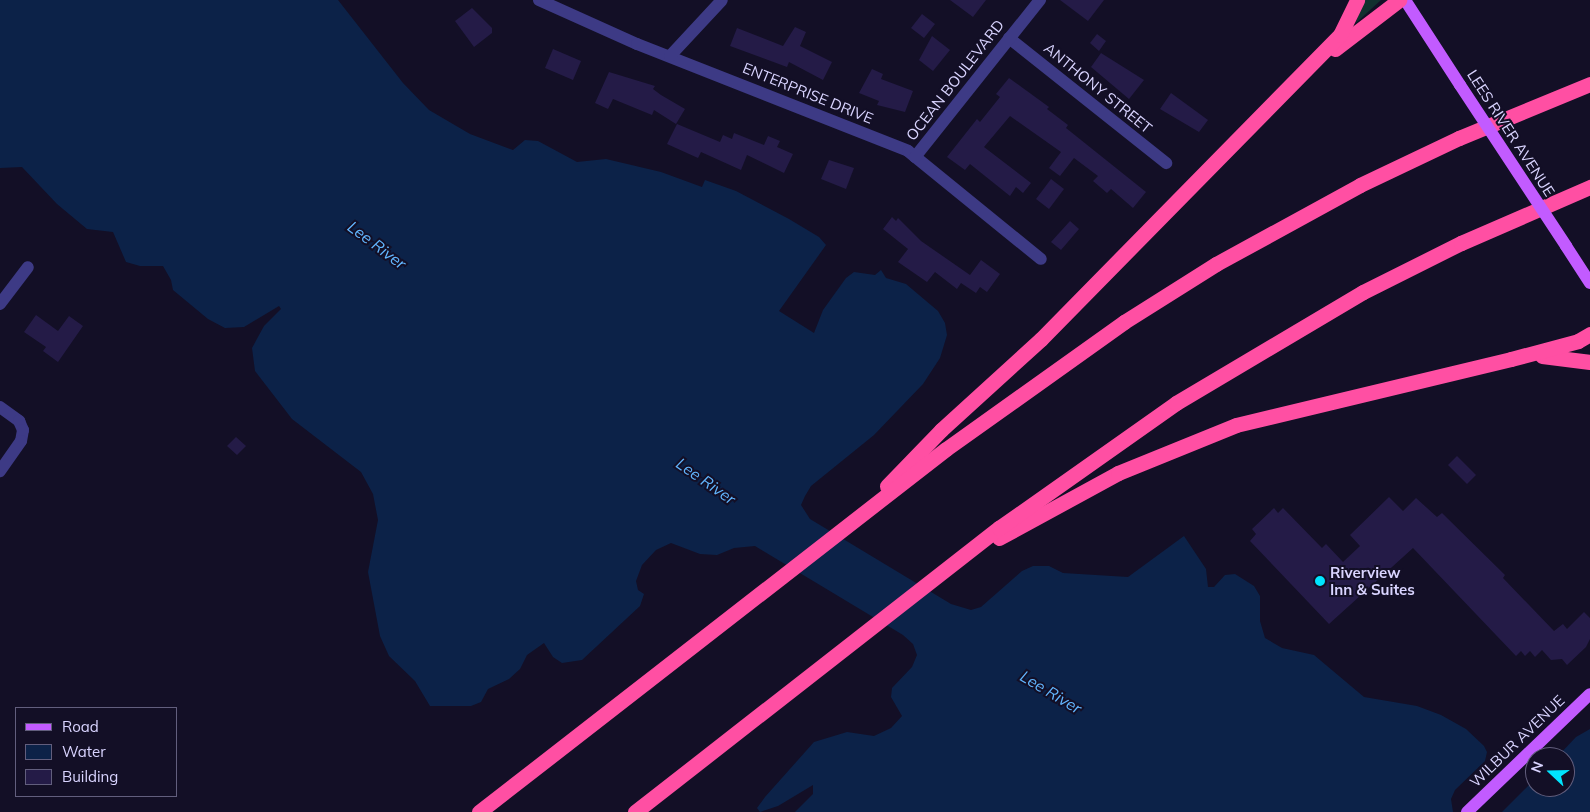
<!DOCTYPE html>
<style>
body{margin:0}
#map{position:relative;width:1590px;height:812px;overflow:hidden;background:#130f26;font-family:Mulish,sans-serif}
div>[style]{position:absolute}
.green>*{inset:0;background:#12302f}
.water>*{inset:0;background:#0c2248}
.building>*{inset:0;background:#241b47}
.minor>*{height:12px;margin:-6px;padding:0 6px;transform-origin:6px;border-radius:6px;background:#3d3a85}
.major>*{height:12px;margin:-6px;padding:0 6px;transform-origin:6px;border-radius:6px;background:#c25bff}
.highway>*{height:15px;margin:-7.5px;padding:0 7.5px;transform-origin:7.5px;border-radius:7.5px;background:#ff4fa3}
.major-bridge>*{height:12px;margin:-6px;padding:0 6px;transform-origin:6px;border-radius:6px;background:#c25bff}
.dots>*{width:14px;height:14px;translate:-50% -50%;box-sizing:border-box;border:2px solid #130f26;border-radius:50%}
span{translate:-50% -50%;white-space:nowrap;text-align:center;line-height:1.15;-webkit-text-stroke:4px #130f26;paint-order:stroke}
.street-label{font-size:15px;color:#d9d4ff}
.poi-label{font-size:15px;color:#d9d4ff;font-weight:700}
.left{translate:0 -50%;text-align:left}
.water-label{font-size:16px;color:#62b6ff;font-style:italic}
.legend{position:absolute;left:15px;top:707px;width:162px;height:90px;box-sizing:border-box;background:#130f26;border:1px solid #625e7d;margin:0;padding:6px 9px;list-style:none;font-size:15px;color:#d9d4ff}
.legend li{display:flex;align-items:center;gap:10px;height:25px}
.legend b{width:25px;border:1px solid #625e7d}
.north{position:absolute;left:1525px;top:747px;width:50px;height:50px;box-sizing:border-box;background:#130f26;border:1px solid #625e7d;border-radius:50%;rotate:291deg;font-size:14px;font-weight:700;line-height:20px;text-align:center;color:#d9d4ff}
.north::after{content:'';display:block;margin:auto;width:18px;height:22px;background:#00e5ff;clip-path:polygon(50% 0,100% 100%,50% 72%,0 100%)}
</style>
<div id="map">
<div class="green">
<i style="clip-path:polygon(1364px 0,1381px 0,1356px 23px,1358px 15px)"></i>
</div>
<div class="water">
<i style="clip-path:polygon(0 0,338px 0,403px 83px,429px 110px,470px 134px,513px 150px,525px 140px,538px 141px,577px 162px,606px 159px,661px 172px,702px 187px,705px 180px,736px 191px,789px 219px,819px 237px,826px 245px,779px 311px,814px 333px,823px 310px,846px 278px,854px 272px,875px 275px,881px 270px,886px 278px,906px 284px,938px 311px,945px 323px,947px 335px,940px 358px,923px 384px,874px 435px,811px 486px,805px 496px,801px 505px,810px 519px,951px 604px,971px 610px,981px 607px,1022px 571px,1033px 566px,1049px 566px,1063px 573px,1128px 577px,1184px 536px,1206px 569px,1208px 587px,1214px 587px,1225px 575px,1235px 574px,1254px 586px,1260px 596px,1260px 621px,1265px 638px,1282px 648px,1314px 655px,1364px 697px,1417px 706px,1441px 715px,1466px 729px,1484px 746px,1487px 752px,1485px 761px,1455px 790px,1451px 799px,1453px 812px,795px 812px,813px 794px,813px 785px,778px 806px,760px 812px,757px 808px,765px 797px,814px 742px,847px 732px,874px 736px,891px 728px,902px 716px,891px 697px,892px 688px,912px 667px,917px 655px,913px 644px,903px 635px,755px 546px,734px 548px,717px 555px,700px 554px,671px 543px,656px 550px,642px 565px,636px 581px,638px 590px,644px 594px,640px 606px,582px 660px,562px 663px,553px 657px,544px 643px,527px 655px,520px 669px,509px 679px,488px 689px,481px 702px,471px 706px,430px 706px,415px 681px,389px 656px,380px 636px,368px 572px,378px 520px,373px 494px,361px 472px,292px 419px,255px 371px,252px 348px,264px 326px,281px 309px,279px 306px,244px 327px,225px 328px,208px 319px,173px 290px,171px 280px,163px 266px,140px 266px,126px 262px,113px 232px,87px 229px,57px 204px,22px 167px,0 168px)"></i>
<i style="clip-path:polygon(1590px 729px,1590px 812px,1502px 812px,1535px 779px,1535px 787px,1565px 787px,1565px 757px,1557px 757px,1576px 737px)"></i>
</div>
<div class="building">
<i style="clip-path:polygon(950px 0,986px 0,973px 17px)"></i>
<i style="clip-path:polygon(1060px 0,1104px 0,1088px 21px)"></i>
<i style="clip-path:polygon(472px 8px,492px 28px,492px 33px,474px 47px,455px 21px)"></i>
<i style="clip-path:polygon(922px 14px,935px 24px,924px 38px,911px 28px)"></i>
<i style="clip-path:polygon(795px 27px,806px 32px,800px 46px,832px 62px,823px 80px,789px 62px,787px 67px,730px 46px,737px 28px,783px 46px)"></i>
<i style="clip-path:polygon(1097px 34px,1106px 41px,1099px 51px,1090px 43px)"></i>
<i style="clip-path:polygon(932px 36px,950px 50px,933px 71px,919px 60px)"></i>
<i style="clip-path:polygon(553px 49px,581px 61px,573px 80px,545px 68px)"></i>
<i style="clip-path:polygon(1101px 53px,1144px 80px,1129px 99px,1091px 67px)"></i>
<i style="clip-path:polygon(872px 69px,883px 74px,881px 79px,913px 91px,905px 112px,877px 105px,879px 101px,859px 93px)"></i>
<i style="clip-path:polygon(609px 72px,655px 86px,653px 89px,661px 95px,685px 109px,676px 124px,654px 110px,652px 115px,613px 99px,608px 109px,595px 103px)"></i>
<i style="clip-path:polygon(1009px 78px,1049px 107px,1047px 109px,1068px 125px,1066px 128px,1146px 192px,1133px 208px,1111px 189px,1107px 193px,1093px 181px,1098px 176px,1074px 158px,1060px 176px,1049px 168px,1061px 152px,1010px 116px,984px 147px,1031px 183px,1023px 193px,1016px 187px,1010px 196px,970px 164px,965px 170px,947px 157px,977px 119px,980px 122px,1000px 97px,996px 94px)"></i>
<i style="clip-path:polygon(1171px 93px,1208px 120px,1199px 132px,1160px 109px)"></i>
<i style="clip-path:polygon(677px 124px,720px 142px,723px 135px,732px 139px,734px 133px,764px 145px,768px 136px,780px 141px,777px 147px,793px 154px,784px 173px,747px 155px,741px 170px,701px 152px,698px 158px,667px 144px)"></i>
<i style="clip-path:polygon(829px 160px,854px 168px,846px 189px,821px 179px)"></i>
<i style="clip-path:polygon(1051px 179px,1064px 189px,1049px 209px,1036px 199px)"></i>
<i style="clip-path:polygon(892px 217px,896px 221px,898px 218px,921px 241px,970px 275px,981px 260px,1000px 274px,987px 292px,980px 287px,976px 293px,961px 283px,957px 289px,935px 272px,927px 282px,898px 262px,908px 249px,883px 229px)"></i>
<i style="clip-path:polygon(1070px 221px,1079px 229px,1061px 250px,1051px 242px)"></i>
<i style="clip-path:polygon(36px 315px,58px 331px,69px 316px,83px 326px,58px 362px,43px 351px,46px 347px,24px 332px)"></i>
<i style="clip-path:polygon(236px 437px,246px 446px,237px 455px,227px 446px)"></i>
<i style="clip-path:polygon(1457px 456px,1476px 475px,1467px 484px,1448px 465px)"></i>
<i style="clip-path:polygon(1389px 497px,1403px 511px,1416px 498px,1437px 517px,1442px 513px,1505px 575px,1503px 578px,1554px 631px,1563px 624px,1567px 629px,1584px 612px,1590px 618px,1590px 639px,1586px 647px,1567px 665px,1562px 659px,1551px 660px,1542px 650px,1535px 657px,1530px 651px,1525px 656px,1521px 651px,1516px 656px,1413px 548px,1329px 624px,1250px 541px,1256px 534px,1252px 529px,1274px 508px,1278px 513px,1283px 508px,1322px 548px,1326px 544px,1343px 562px,1360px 546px,1350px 535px)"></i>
</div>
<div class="minor">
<i style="left:539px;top:0;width:107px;rotate:24.2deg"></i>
<i style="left:637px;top:44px;width:291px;rotate:21.5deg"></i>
<i style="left:908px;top:151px;width:171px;rotate:39.1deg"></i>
<i style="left:1009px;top:38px;width:201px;rotate:38.5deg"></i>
<i style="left:670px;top:56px;width:76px;rotate:-47.1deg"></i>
<i style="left:915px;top:157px;width:201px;rotate:-51.5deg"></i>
<i style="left:0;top:304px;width:46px;rotate:-52.9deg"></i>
<i style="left:0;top:407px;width:24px;rotate:36deg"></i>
<i style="left:19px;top:421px;width:10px;rotate:66deg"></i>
<i style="left:23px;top:430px;width:11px;rotate:100deg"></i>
<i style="left:21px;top:441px;width:37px;rotate:125deg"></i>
</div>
<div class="major">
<i style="left:1405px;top:0;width:101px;rotate:57.1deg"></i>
<i style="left:1566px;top:246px;width:44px;rotate:57deg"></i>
<i style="left:1467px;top:812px;width:170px;rotate:-43.8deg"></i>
</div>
<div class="highway">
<i style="left:1335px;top:49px;width:81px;rotate:-37.4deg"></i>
<i style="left:1542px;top:356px;width:48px;rotate:7.1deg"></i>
<i style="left:887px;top:486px;width:78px;rotate:-46deg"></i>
<i style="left:941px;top:430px;width:135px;rotate:-42.3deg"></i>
<i style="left:1041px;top:339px;width:426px;rotate:-45.5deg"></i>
<i style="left:1340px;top:35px;width:39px;rotate:-64deg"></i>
<i style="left:999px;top:538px;width:136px;rotate:-28.6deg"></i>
<i style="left:1118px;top:473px;width:127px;rotate:-22.1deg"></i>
<i style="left:1236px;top:425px;width:283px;rotate:-13.5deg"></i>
<i style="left:1511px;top:359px;width:69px;rotate:-15deg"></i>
<i style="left:1578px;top:341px;width:14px;rotate:-30deg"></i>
<i style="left:479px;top:812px;width:591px;rotate:-37.86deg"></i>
<i style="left:946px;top:449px;width:219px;rotate:-35.5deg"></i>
<i style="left:1124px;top:322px;width:109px;rotate:-32.2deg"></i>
<i style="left:1216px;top:264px;width:164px;rotate:-28.7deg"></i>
<i style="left:1360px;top:185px;width:110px;rotate:-25.4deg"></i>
<i style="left:1459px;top:138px;width:142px;rotate:-22.4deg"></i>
<i style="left:635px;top:812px;width:462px;rotate:-38deg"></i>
<i style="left:999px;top:528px;width:217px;rotate:-35.2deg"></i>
<i style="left:1176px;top:403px;width:217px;rotate:-30.7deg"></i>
<i style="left:1363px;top:292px;width:110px;rotate:-26.6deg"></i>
<i style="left:1461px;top:243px;width:141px;rotate:-23.5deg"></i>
</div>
<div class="major-bridge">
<i style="left:1460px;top:85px;width:193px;rotate:56.6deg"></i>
</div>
<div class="dots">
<i style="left:1320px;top:581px;background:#00e5ff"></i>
</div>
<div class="street-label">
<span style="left:955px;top:80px;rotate:-52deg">OCEAN BOULEVARD</span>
<span style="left:1098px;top:88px;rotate:39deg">ANTHONY STREET</span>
<span style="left:808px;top:93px;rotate:22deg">ENTERPRISE DRIVE</span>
<span style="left:1511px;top:133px;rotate:57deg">LEES RIVER AVENUE</span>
<span style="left:1517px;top:741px;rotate:-44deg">WILBUR AVENUE</span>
</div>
<div class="poi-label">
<span class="left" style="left:1330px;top:581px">Riverview<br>Inn &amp; Suites</span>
</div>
<div class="water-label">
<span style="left:377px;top:245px;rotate:37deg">Lee River</span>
<span style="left:706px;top:481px;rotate:35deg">Lee River</span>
<span style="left:1051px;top:692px;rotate:31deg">Lee River</span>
</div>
<ul class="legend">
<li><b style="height:6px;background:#c25bff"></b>Road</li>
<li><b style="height:14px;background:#0c2248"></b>Water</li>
<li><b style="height:14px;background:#241b47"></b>Building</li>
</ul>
<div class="north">N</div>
</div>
